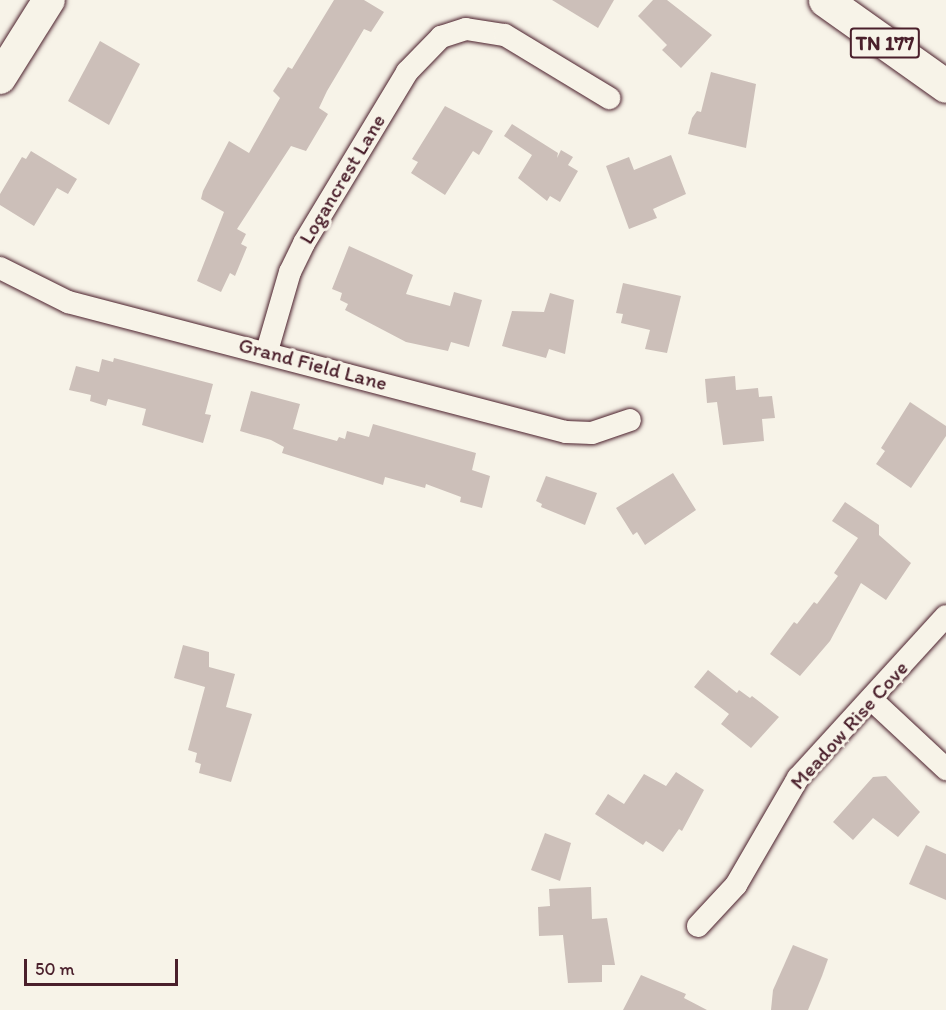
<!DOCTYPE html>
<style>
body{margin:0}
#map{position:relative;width:946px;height:1010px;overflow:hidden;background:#f7f3e8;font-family:Itim,sans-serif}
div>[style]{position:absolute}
.building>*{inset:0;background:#ccbfb9}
.roads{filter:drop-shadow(0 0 2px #4a1f2b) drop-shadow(0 0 2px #4a1f2b)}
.street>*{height:22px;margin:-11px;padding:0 11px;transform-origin:11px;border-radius:11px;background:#f7f3e8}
.secondary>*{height:32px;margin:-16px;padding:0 16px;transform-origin:16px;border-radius:16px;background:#f7f3e8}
.primary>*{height:33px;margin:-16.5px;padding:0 16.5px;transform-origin:16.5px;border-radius:16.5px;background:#f7f3e8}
span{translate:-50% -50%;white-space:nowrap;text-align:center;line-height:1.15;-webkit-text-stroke:6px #f7f3e8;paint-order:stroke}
.shield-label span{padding:2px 4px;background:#f7f3e8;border:2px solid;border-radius:4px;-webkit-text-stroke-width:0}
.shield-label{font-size:20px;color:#4a1f2b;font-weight:700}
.street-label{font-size:21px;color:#4a1f2b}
.scale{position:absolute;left:24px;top:959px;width:154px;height:27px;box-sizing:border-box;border:3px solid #4a1f2b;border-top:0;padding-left:8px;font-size:18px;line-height:21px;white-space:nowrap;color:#4a1f2b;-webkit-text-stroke:4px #f7f3e8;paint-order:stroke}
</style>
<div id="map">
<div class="building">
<i style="clip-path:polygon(334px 0,364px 0,384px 12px,371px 32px,364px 29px,327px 91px,319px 108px,328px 114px,306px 151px,291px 146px,237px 229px,246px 234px,241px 244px,247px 247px,235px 276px,230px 273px,221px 292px,197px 281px,224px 212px,201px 199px,203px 191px,229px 141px,249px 153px,280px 98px,273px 91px,288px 67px,292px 69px)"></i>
<i style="clip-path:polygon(552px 0,614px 0,598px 28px)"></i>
<i style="clip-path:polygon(653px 0,667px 0,712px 35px,681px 68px,662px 50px,667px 45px,638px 16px)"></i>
<i style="clip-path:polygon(100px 41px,140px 64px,109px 125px,68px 101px)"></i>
<i style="clip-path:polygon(711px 72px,756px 84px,746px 148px,688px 134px,692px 118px,697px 111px,701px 112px)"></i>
<i style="clip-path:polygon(445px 106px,493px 131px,479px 155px,473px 151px,445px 195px,411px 173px,418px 162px,412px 159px)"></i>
<i style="clip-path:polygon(512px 124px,558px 153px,557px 158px,561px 150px,573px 157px,568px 165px,578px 171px,560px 202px,550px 196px,547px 201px,518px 178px,532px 155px,504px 136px)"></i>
<i style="clip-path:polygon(31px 151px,77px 179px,68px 194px,57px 188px,34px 226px,0 205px,0 194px,22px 157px,26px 159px)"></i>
<i style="clip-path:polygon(671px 155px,686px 194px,653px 209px,657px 218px,629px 229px,606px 166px,629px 157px,634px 170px)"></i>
<i style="clip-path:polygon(349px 246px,413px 275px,406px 294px,450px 306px,454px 292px,482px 300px,469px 347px,451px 342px,448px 351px,406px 342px,345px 310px,348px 304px,340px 300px,342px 293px,332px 289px)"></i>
<i style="clip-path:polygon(623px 283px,681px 296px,667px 353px,645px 349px,650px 330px,621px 323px,623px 314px,616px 313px)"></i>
<i style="clip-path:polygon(550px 293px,574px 300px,565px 354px,549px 349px,546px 358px,502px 346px,512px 311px,544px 312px)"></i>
<i style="clip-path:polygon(114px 358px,213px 384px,205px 414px,211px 415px,203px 443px,142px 425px,146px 409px,108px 399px,106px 406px,90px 401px,91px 395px,69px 390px,76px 366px,99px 372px,102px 359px,113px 362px)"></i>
<i style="clip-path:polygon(735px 376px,736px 390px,758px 388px,759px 397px,772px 396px,775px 418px,762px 419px,764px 441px,723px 445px,717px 402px,707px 403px,705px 379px)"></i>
<i style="clip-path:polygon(251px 391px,300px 404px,293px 429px,337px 441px,339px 437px,345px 439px,347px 431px,369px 437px,373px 424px,476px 453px,472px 470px,490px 476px,482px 508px,460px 502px,461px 497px,426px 484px,425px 488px,385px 477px,383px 485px,282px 453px,284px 447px,271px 440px,240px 431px)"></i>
<i style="clip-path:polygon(910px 402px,946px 426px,946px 436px,911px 488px,876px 464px,885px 451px,881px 448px)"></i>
<i style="clip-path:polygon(673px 473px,696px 510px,645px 545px,637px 532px,633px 535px,616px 508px)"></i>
<i style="clip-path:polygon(546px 476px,597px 493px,585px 525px,541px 507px,542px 504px,536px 501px)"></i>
<i style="clip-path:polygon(845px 502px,879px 525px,879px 535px,911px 563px,886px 600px,861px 583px,830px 641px,800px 676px,770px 654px,794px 622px,797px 624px,814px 602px,817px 604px,838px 576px,834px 573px,858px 538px,832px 521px)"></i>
<i style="clip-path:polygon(183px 645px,209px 652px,209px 667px,235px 674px,226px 707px,252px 714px,231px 782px,199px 773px,201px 764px,195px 762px,197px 753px,188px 750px,205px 687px,174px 678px)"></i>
<i style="clip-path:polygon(708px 670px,737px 693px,739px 690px,750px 698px,752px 696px,779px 717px,751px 748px,721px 724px,729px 714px,694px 687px)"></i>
<i style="clip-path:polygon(676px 772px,704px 790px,682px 831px,679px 829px,663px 852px,646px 841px,643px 845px,595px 814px,608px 794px,624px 804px,644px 774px,666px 786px)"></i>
<i style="clip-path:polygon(886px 776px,920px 812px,898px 837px,873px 818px,853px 840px,833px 822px,873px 777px)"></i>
<i style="clip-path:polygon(545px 833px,571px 843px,560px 881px,531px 870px)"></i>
<i style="clip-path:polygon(926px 845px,946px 854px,946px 900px,909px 884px)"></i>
<i style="clip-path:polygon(591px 887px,592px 919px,607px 918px,615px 965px,602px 965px,602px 982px,568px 983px,563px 935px,539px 936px,538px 907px,550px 906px,549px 889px)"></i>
<i style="clip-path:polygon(793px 945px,828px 959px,822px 976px,808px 1010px,771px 1010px,773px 990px)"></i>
<i style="clip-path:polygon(641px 975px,686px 994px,684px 998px,707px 1010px,623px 1010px)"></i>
</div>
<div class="roads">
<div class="street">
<i style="left:0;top:268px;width:76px;rotate:26.6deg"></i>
<i style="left:68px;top:302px;width:515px;rotate:14.63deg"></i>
<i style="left:566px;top:432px;width:26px;rotate:2deg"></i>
<i style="left:592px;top:433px;width:40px;rotate:-18.9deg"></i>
<i style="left:267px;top:351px;width:82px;rotate:-73.8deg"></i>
<i style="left:290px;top:272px;width:32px;rotate:-64deg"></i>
<i style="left:304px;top:243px;width:200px;rotate:-58.9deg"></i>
<i style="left:407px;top:72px;width:49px;rotate:-45.8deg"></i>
<i style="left:441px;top:37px;width:26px;rotate:-18deg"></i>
<i style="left:466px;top:29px;width:39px;rotate:9deg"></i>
<i style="left:505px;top:35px;width:122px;rotate:31.2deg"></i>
<i style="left:871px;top:699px;width:103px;rotate:43deg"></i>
<i style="left:698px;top:926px;width:56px;rotate:-47.2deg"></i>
<i style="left:736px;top:885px;width:124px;rotate:-59.9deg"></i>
<i style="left:798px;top:778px;width:219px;rotate:-47.6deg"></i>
</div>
<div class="secondary">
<i style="left:0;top:78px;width:92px;rotate:-57.9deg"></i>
</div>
<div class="primary">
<i style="left:825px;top:0;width:148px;rotate:35.4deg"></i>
</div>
</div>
<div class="shield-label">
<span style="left:885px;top:43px">TN 177</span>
</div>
<div class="street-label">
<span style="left:342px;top:179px;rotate:-59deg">Logancrest Lane</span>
<span style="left:313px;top:364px;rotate:15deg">Grand Field Lane</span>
<span style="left:849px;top:725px;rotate:-48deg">Meadow Rise Cove</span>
</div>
<div class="scale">50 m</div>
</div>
